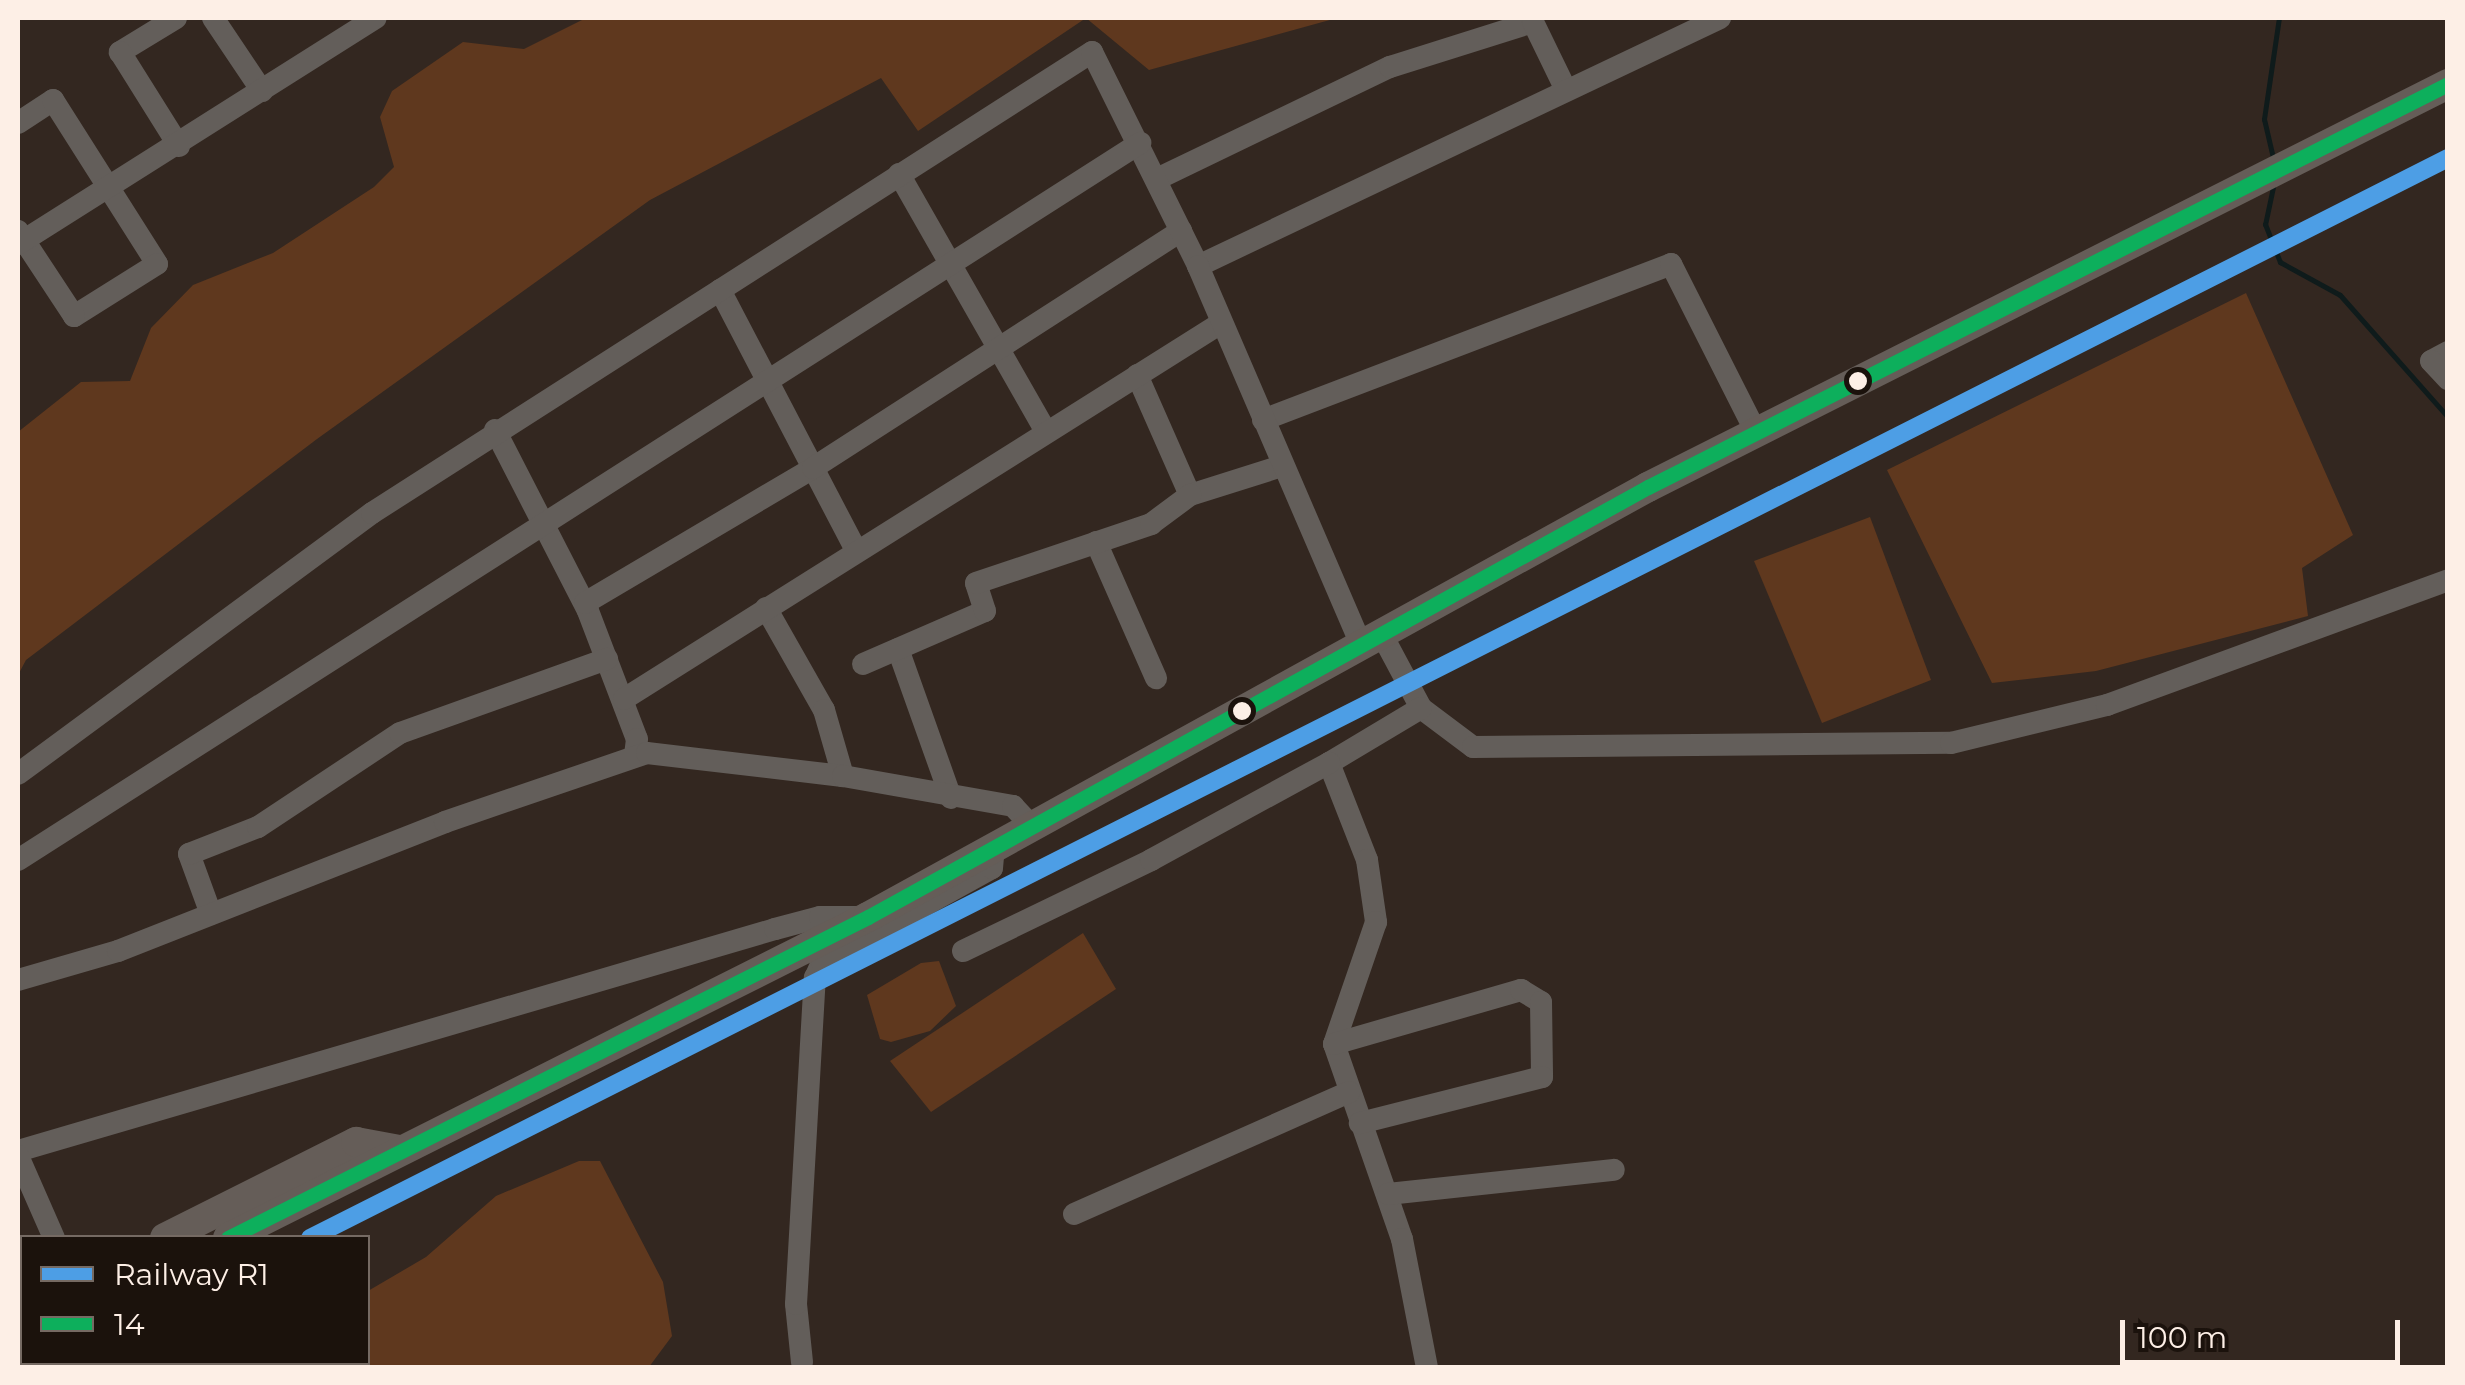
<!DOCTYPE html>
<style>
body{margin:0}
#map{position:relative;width:2465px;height:1385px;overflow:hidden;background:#332720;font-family:Montserrat,sans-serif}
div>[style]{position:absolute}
.green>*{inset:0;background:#5f381e}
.stream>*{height:5px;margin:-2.5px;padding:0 2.5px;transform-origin:2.5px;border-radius:2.5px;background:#0f1b1b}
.minor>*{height:22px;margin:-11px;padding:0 11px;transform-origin:11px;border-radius:11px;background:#635e5a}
.major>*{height:30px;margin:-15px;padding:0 15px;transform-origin:15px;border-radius:15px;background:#655d58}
.bus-1>*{height:15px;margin:-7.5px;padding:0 7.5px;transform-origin:7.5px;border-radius:7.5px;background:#0daf5c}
.rail-1>*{height:18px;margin:-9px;padding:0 9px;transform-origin:9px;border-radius:9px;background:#4d9ee5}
.dots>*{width:28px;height:28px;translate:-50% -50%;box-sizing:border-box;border:5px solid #1b120c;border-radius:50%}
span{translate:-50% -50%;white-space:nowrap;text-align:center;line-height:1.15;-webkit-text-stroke:10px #1b120c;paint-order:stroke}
.frame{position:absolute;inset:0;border:20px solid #fdefe6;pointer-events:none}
.legend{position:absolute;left:20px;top:1235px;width:350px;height:130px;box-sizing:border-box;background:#1b120c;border:2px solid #756a63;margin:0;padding:12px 18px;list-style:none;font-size:30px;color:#fdefe6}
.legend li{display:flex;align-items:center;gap:20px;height:50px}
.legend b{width:50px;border:2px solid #756a63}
.scale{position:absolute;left:2120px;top:1320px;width:280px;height:45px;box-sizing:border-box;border:5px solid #fdefe6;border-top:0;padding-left:12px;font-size:30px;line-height:35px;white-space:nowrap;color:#fdefe6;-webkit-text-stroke:8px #1b120c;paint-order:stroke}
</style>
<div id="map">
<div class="green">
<i style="clip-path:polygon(586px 18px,1337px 18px,1149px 70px,1086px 18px,918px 131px,881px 78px,650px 200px,317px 439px,26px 660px,18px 675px,18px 432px,81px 382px,130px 381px,151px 328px,193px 285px,273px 253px,374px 187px,394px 167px,380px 117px,392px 91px,463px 42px,524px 49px)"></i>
<i style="clip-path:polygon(2246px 293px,2353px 535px,2302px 568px,2308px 616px,2096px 671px,1992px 683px,1887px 470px)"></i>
<i style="clip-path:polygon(1870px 517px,1931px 680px,1822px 723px,1754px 561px)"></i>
<i style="clip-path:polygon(1083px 933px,1116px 989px,931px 1112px,890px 1061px)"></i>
<i style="clip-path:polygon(939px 961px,956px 1006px,930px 1031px,891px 1042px,880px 1039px,867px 995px,921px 963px)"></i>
<i style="clip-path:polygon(579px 1161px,600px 1161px,663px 1282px,672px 1336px,649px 1367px,244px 1367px,368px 1362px,368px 1291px,426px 1257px,496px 1196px)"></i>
</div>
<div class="stream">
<i style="left:2274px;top:162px;width:44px;rotate:-103.1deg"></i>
<i style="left:2264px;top:119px;width:102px;rotate:-81.6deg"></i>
<i style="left:2273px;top:187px;width:38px;rotate:102deg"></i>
<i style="left:2265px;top:224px;width:41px;rotate:68.5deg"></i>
<i style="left:2280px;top:262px;width:68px;rotate:28.8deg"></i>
<i style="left:2340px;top:295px;width:163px;rotate:48.5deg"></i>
</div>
<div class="minor">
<i style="left:176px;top:18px;width:66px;rotate:148.7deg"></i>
<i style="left:120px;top:52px;width:111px;rotate:57.9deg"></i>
<i style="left:213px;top:18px;width:88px;rotate:56.1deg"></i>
<i style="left:18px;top:123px;width:42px;rotate:-33.3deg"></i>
<i style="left:53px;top:100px;width:194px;rotate:57.6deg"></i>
<i style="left:157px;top:264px;width:98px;rotate:147.9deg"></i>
<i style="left:74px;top:316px;width:102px;rotate:-123.4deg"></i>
<i style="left:899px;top:174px;width:297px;rotate:60.3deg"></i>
<i style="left:1157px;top:179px;width:259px;rotate:-25.7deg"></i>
<i style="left:1390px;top:67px;width:150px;rotate:-17.5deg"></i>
<i style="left:1533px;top:22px;width:76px;rotate:64.1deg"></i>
<i style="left:18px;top:244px;width:423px;rotate:-32.3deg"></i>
<i style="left:1198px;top:266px;width:578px;rotate:-25.41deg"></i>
<i style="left:720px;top:290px;width:293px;rotate:62.4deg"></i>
<i style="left:2448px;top:352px;width:19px;rotate:152deg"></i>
<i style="left:2431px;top:361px;width:25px;rotate:47deg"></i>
<i style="left:1137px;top:375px;width:131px;rotate:66.2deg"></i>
<i style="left:1190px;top:495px;width:96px;rotate:-17.5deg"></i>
<i style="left:1263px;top:420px;width:437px;rotate:-20.9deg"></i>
<i style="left:1671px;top:264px;width:188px;rotate:63.2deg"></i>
<i style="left:495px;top:430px;width:203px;rotate:62.8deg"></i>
<i style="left:588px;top:611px;width:137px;rotate:69.1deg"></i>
<i style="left:637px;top:739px;width:17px;rotate:97deg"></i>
<i style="left:1096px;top:542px;width:149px;rotate:66.2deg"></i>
<i style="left:585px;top:603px;width:265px;rotate:-30.6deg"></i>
<i style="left:813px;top:468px;width:438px;rotate:-32.8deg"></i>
<i style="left:766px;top:608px;width:117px;rotate:60.4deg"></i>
<i style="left:824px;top:710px;width:69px;rotate:73.9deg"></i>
<i style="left:1381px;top:633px;width:85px;rotate:61.9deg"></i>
<i style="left:1421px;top:708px;width:65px;rotate:36.9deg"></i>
<i style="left:1473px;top:747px;width:478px;rotate:-0.5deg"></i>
<i style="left:1951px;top:743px;width:161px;rotate:-13.7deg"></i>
<i style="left:2107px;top:705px;width:363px;rotate:-20.1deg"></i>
<i style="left:898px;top:649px;width:158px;rotate:70.4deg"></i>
<i style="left:863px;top:664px;width:133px;rotate:-23.5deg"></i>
<i style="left:985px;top:611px;width:29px;rotate:-108deg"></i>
<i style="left:976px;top:583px;width:185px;rotate:-18.6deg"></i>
<i style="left:1151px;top:524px;width:49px;rotate:-36.6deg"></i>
<i style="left:624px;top:699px;width:706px;rotate:-32.2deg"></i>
<i style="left:1421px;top:708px;width:107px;rotate:149.1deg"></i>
<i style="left:1329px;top:763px;width:104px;rotate:68.6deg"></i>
<i style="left:1367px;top:860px;width:63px;rotate:81.7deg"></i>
<i style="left:1376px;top:922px;width:129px;rotate:109deg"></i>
<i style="left:1334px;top:1044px;width:207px;rotate:70.8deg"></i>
<i style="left:1402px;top:1239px;width:131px;rotate:79deg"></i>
<i style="left:18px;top:774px;width:440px;rotate:-36.4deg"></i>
<i style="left:372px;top:513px;width:855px;rotate:-32.63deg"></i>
<i style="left:1092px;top:52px;width:239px;rotate:63.6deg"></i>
<i style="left:1198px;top:266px;width:413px;rotate:66.7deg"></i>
<i style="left:18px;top:860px;width:1332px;rotate:-32.58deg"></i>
<i style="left:211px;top:914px;width:64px;rotate:-110.1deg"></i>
<i style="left:189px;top:854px;width:74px;rotate:-21.4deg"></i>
<i style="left:258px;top:827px;width:170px;rotate:-33.5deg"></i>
<i style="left:400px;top:733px;width:220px;rotate:-19.7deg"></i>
<i style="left:963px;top:951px;width:209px;rotate:-25.8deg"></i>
<i style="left:1151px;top:860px;width:203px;rotate:-28.6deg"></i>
<i style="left:18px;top:980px;width:104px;rotate:-16.2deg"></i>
<i style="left:118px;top:951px;width:352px;rotate:-21.5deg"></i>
<i style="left:445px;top:822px;width:213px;rotate:-18.9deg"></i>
<i style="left:647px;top:753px;width:197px;rotate:6.7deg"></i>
<i style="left:843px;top:776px;width:173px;rotate:10deg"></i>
<i style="left:1013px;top:806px;width:26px;rotate:47deg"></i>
<i style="left:1334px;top:1044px;width:195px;rotate:-16.1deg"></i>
<i style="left:1521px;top:990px;width:23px;rotate:31deg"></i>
<i style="left:1541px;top:1002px;width:75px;rotate:89.2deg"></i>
<i style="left:1542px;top:1077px;width:188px;rotate:165.8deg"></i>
<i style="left:18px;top:1151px;width:789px;rotate:-16.34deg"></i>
<i style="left:775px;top:929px;width:47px;rotate:-14.9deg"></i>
<i style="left:820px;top:917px;width:44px"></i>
<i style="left:18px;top:1156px;width:90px;rotate:66.3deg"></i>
<i style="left:1388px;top:1194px;width:227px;rotate:-6.1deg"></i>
<i style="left:1074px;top:1214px;width:301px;rotate:-23.9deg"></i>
<i style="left:802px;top:1362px;width:58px;rotate:-95.9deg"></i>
<i style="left:796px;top:1304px;width:327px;rotate:-86.7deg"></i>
<i style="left:815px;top:978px;width:17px;rotate:-66deg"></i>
<i style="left:822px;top:962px;width:194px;rotate:-28.9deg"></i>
<i style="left:992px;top:868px;width:22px;rotate:-85deg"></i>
</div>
<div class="major">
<i style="left:165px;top:1238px;width:214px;rotate:-26.7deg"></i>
<i style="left:356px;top:1142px;width:44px;rotate:10.5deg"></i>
<i style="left:228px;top:1238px;width:716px;rotate:-26.64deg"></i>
<i style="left:868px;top:917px;width:891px;rotate:-28.87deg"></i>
<i style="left:1648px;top:487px;width:896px;rotate:-26.74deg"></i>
<i style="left:18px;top:1313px;width:5px;rotate:-37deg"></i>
<i style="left:18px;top:1345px;width:5px;rotate:-37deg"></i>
<i style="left:109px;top:1362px;width:6px;rotate:72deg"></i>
</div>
<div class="bus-1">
<i style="left:228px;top:1238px;width:716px;rotate:-26.64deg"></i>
<i style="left:868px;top:917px;width:891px;rotate:-28.87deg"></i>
<i style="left:1648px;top:487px;width:896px;rotate:-26.74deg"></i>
</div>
<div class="rail-1">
<i style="left:310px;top:1238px;width:2395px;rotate:-26.8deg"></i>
</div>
<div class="dots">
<i style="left:1858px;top:381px;background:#fdefe6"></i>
<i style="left:1242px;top:711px;background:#fdefe6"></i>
</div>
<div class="frame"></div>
<ul class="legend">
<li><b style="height:12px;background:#4d9ee5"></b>Railway R1</li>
<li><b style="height:12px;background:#0daf5c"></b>14</li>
</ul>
<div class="scale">100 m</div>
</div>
